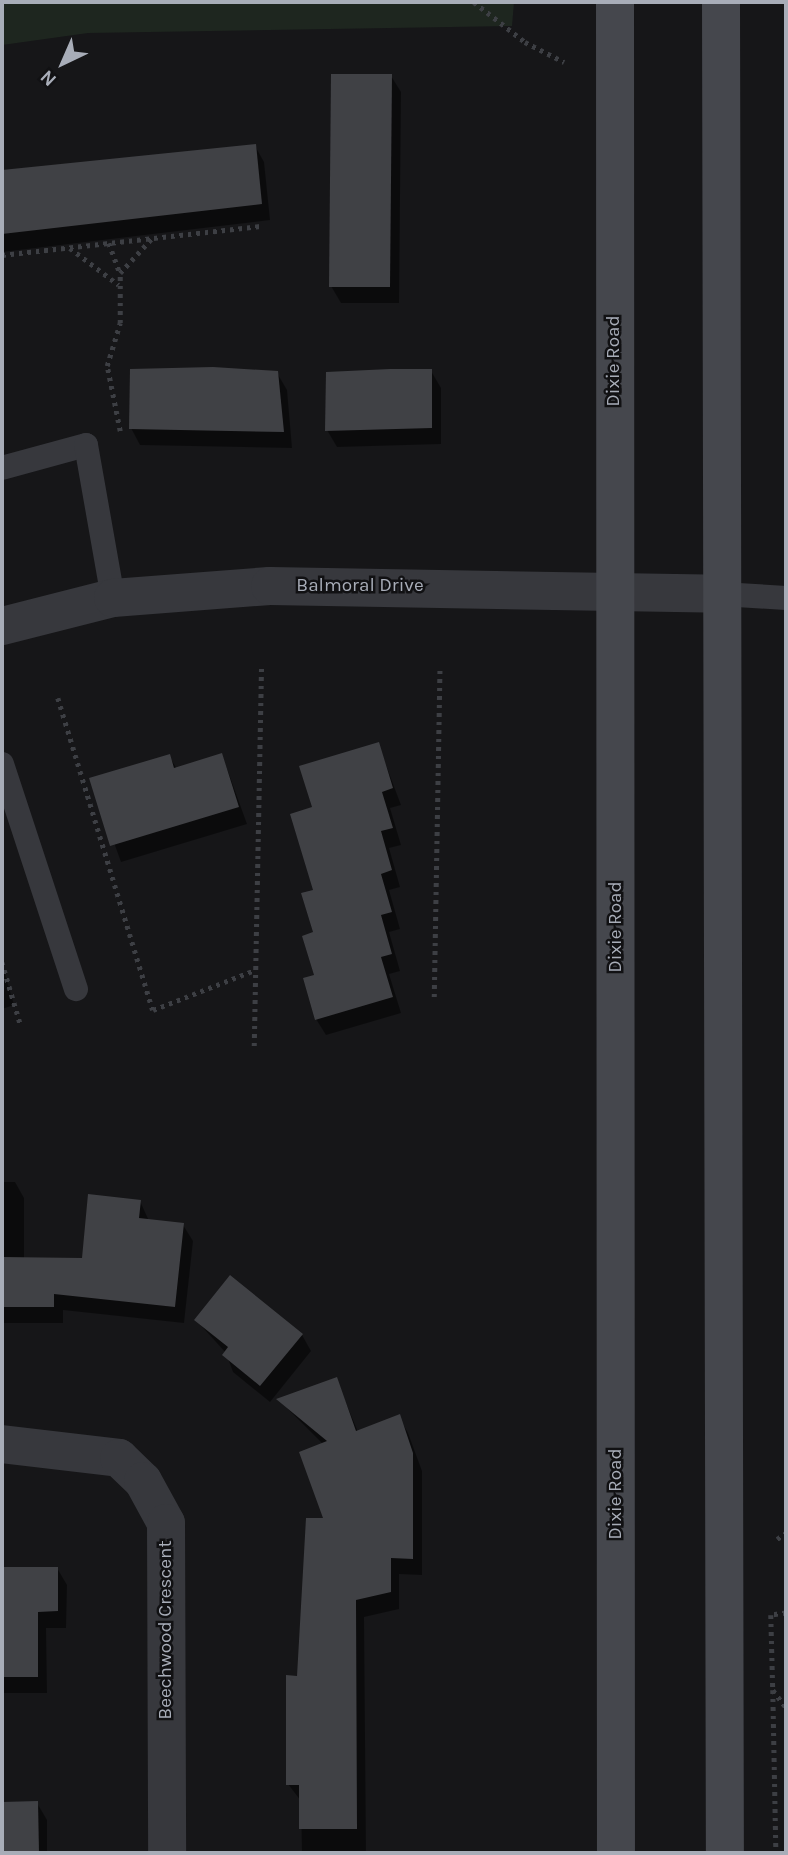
<!DOCTYPE html>
<style>
body{margin:0}
#map{position:relative;width:788px;height:1855px;overflow:hidden;background:#161618;font-family:Karla,sans-serif}
div>[style]{position:absolute}
.green>*{inset:0;background:#1e261f}
.shadow>*{inset:0;background:#0007}
.building>*{inset:0;background:#404145}
.path>*{height:4.5px;margin-top:-2.25px;transform-origin:0;background:repeating-linear-gradient(90deg,#3d3f44 0 3.5px,transparent 0 8.5px)}
.service>*{height:24px;margin:-12px;padding:0 12px;transform-origin:12px;border-radius:12px;background:#37383d}
.minor>*{height:38px;margin:-19px;padding:0 19px;transform-origin:19px;border-radius:19px;background:#37383d}
.tertiary>*{height:38px;margin:-19px;padding:0 19px;transform-origin:19px;border-radius:19px;background:#37383d}
.secondary>*{height:38px;margin:-19px;padding:0 19px;transform-origin:19px;border-radius:19px;background:#45474d}
span{translate:-50% -50%;white-space:nowrap;text-align:center;line-height:1.15;-webkit-text-stroke:5px #111113;paint-order:stroke}
.street-label{font-size:19px;color:#a8adb8}
.frame{position:absolute;inset:0;border:4px solid #a8adb8;pointer-events:none}
.north{position:absolute;left:28px;top:28px;width:70px;height:70px;-webkit-text-stroke:5px #111113;paint-order:stroke;rotate:224deg;font-size:19px;font-weight:700;line-height:28px;text-align:center;color:#a8adb8}
.north::after{content:'';display:block;margin:auto;width:24px;height:32px;background:#a8adb8;clip-path:polygon(50% 0,100% 100%,50% 72%,0 100%)}
</style>
<div id="map">
<div class="green">
<i style="clip-path:polygon(2px 2px,514px 2px,512px 26px,88px 33px,2px 45px)"></i>
</div>
<div class="shadow">
<i style="clip-path:polygon(391px 76px,401px 92px,399px 303px,341px 303px,331px 286px)"></i>
<i style="clip-path:polygon(255px 146px,264px 162px,270px 220px,2px 252px,2px 176px)"></i>
<i style="clip-path:polygon(431px 371px,441px 388px,441px 444px,337px 447px,327px 430px)"></i>
<i style="clip-path:polygon(277px 373px,287px 390px,292px 448px,140px 445px,131px 428px)"></i>
<i style="clip-path:polygon(378px 744px,401px 805px,390px 808px,401px 845px,389px 848px,400px 887px,389px 890px,400px 929px,389px 932px,400px 971px,389px 974px,401px 1013px,326px 1035px,316px 1019px,314px 808px)"></i>
<i style="clip-path:polygon(222px 755px,247px 824px,121px 862px,91px 779px,169px 756px,177px 769px)"></i>
<i style="clip-path:polygon(2px 964px,14px 1005px,2px 1009px)"></i>
<i style="clip-path:polygon(2px 1182px,15px 1182px,24px 1198px,24px 1259px,83px 1259px,140px 1201px,149px 1221px,183px 1225px,193px 1241px,184px 1323px,63px 1310px,63px 1323px,2px 1323px)"></i>
<i style="clip-path:polygon(196px 1320px,302px 1335px,311px 1351px,270px 1402px,233px 1372px,226px 1353px)"></i>
<i style="clip-path:polygon(336px 1379px,358px 1432px,399px 1417px,408px 1433px,422px 1471px,422px 1575px,399px 1574px,399px 1609px,364px 1617px,366px 1853px,302px 1853px,301px 1801px,288px 1784px,325px 1520px,323px 1444px,279px 1400px)"></i>
<i style="clip-path:polygon(57px 1568px,67px 1585px,66px 1628px,46px 1628px,47px 1693px,2px 1693px,2px 1571px)"></i>
<i style="clip-path:polygon(2px 1803px,37px 1803px,47px 1820px,47px 1853px,2px 1853px)"></i>
</div>
<div class="building">
<i style="clip-path:polygon(331px 74px,392px 74px,390px 287px,329px 287px)"></i>
<i style="clip-path:polygon(256px 144px,262px 204px,2px 234px,2px 170px)"></i>
<i style="clip-path:polygon(213px 367px,278px 371px,284px 432px,129px 429px,130px 369px)"></i>
<i style="clip-path:polygon(390px 369px,432px 369px,432px 428px,325px 431px,326px 372px)"></i>
<i style="clip-path:polygon(379px 742px,393px 788px,382px 792px,393px 828px,381px 831px,392px 870px,381px 874px,392px 912px,381px 915px,392px 954px,381px 957px,393px 997px,315px 1020px,303px 978px,314px 975px,302px 936px,313px 932px,301px 893px,313px 890px,290px 814px,312px 807px,299px 766px)"></i>
<i style="clip-path:polygon(222px 753px,239px 807px,110px 846px,89px 778px,170px 754px,174px 768px)"></i>
<i style="clip-path:polygon(88px 1194px,141px 1200px,139px 1218px,184px 1223px,175px 1307px,54px 1294px,54px 1307px,2px 1307px,2px 1257px,82px 1258px)"></i>
<i style="clip-path:polygon(230px 1275px,303px 1334px,260px 1386px,222px 1355px,228px 1347px,194px 1320px)"></i>
<i style="clip-path:polygon(337px 1377px,356px 1431px,400px 1414px,413px 1453px,413px 1559px,391px 1558px,391px 1592px,356px 1600px,357px 1829px,299px 1829px,299px 1785px,286px 1785px,286px 1675px,297px 1676px,306px 1518px,323px 1518px,299px 1452px,327px 1441px,276px 1399px)"></i>
<i style="clip-path:polygon(2px 1567px,58px 1567px,58px 1611px,38px 1612px,38px 1677px,2px 1677px)"></i>
<i style="clip-path:polygon(38px 1801px,39px 1853px,2px 1853px,2px 1802px)"></i>
</div>
<div class="path">
<i style="left:474px;top:2px;width:65px;rotate:38.1deg"></i>
<i style="left:525px;top:42px;width:44px;rotate:27.1deg"></i>
<i style="left:109px;top:243px;width:32px;rotate:70deg"></i>
<i style="left:70px;top:248px;width:61px;rotate:37.1deg"></i>
<i style="left:2px;top:255px;width:260px;rotate:-6.4deg"></i>
<i style="left:120px;top:431px;width:66px;rotate:-101.3deg"></i>
<i style="left:107px;top:366px;width:45px;rotate:-73.2deg"></i>
<i style="left:120px;top:323px;width:50px;rotate:-90deg"></i>
<i style="left:120px;top:273px;width:49px;rotate:-47.5deg"></i>
<i style="left:58px;top:698px;width:326px;rotate:73.1deg"></i>
<i style="left:153px;top:1010px;width:110px;rotate:-21.4deg"></i>
<i style="left:2px;top:962px;width:67px;rotate:73.5deg"></i>
<i style="left:434px;top:997px;width:330px;rotate:-89deg"></i>
<i style="left:254px;top:1046px;width:378px;rotate:-88.9deg"></i>
<i style="left:777px;top:1539px;width:11px;rotate:-34deg"></i>
<i style="left:786px;top:1613px;width:15px;rotate:172deg"></i>
<i style="left:771px;top:1615px;width:75px;rotate:88.5deg"></i>
<i style="left:773px;top:1690px;width:21px;rotate:53deg"></i>
<i style="left:773px;top:1690px;width:163px;rotate:88.9deg"></i>
</div>
<div class="service">
<i style="left:2px;top:468px;width:87px;rotate:-15.3deg"></i>
<i style="left:86px;top:445px;width:155px;rotate:80deg"></i>
<i style="left:721px;top:594px;width:65px;rotate:3.5deg"></i>
<i style="left:2px;top:764px;width:237px;rotate:71.8deg"></i>
</div>
<div class="minor">
<i style="left:2px;top:1444px;width:118px;rotate:6.8deg"></i>
<i style="left:119px;top:1458px;width:33px;rotate:44deg"></i>
<i style="left:143px;top:1481px;width:48px;rotate:61.3deg"></i>
<i style="left:166px;top:1523px;width:330px;rotate:89.8deg"></i>
</div>
<div class="tertiary">
<i style="left:2px;top:626px;width:114px;rotate:-14.2deg"></i>
<i style="left:113px;top:598px;width:157px;rotate:-4.4deg"></i>
<i style="left:270px;top:586px;width:451px;rotate:1deg"></i>
</div>
<div class="secondary">
<i style="left:615px;top:2px;width:1851px;rotate:89.97deg"></i>
<i style="left:721px;top:2px;width:1851px;rotate:89.88deg"></i>
</div>
<div class="street-label">
<span style="left:614px;top:361px;rotate:-90deg">Dixie Road</span>
<span style="left:360px;top:586px">Balmoral Drive</span>
<span style="left:616px;top:927px;rotate:-90deg">Dixie Road</span>
<span style="left:616px;top:1494px;rotate:-90deg">Dixie Road</span>
<span style="left:166px;top:1630px;rotate:-90deg">Beechwood Crescent</span>
</div>
<div class="frame"></div>
<div class="north">N</div>
</div>
